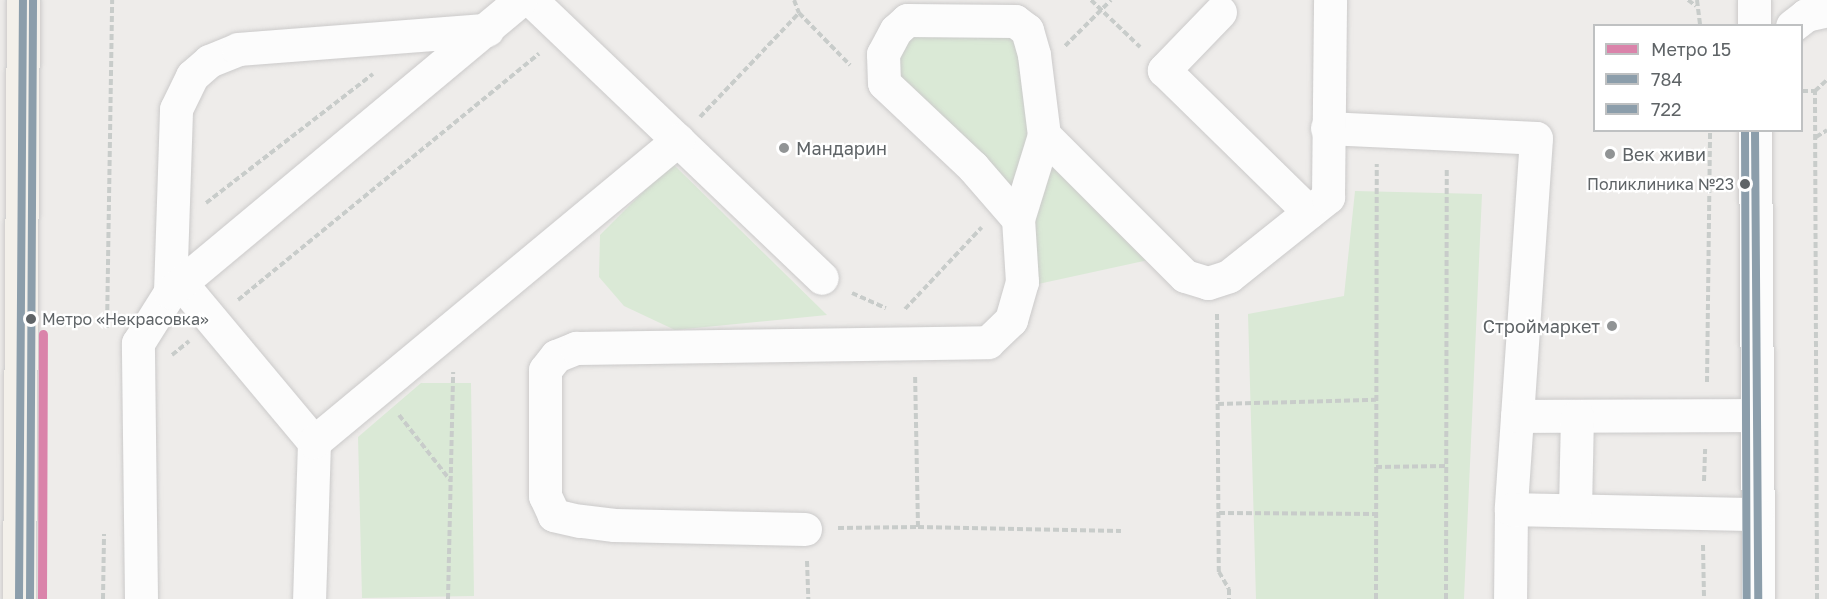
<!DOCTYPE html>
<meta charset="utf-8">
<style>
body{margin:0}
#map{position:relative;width:1827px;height:599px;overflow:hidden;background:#eeecea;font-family:"Golos Text",sans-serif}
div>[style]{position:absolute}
.green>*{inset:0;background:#dae9d6}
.path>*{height:4px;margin-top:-2px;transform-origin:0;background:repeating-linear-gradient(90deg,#c8ccca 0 6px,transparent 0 9px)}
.roads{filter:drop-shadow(0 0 2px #cbcaca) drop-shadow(0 0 2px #cbcaca)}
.minor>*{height:33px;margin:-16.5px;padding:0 16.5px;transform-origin:16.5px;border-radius:16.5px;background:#fcfcfc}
.major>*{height:33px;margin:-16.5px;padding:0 16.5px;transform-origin:16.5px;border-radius:16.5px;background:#f3f0ea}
.bus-1>*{height:8px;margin:-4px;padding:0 4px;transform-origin:4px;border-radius:4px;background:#8c9eab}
.bus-2>*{height:8px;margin:-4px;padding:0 4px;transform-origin:4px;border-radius:4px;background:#8c9eab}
.metro-1>*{height:9px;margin:-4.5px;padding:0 4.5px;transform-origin:4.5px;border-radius:4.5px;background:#da83aa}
.dots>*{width:16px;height:16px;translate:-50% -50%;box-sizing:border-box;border:3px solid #fff;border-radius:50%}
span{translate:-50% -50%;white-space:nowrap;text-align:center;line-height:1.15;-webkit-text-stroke:4.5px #fff;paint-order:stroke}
.bus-label{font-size:16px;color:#5f6467}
.right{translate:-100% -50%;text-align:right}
.left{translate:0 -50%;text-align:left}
.poi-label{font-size:18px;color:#5f6467}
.legend{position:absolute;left:1593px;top:24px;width:210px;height:108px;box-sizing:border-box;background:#fff;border:2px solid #bfc1c2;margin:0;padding:8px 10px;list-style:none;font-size:18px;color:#5f6467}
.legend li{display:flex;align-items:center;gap:12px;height:30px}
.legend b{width:30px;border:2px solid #bfc1c2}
</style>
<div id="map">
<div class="green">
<i style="clip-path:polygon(910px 31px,1022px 33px,1033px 126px,1014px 199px,892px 80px,891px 52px)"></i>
<i style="clip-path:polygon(1050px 154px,1153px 259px,1029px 286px,1028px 218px)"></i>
<i style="clip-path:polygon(672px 163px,827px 315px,675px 330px,624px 306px,599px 277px,600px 235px)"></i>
<i style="clip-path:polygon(1355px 191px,1482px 194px,1464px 599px,1256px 599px,1248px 314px,1344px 296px)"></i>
<i style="clip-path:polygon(421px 383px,471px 383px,474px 596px,362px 598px,358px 437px)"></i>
</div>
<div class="path">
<i style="left:794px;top:0;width:14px;rotate:69deg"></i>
<i style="left:799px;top:13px;width:73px;rotate:45.6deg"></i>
<i style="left:1091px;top:0;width:68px;rotate:43.8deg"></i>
<i style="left:1688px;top:0;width:10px;rotate:37deg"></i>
<i style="left:1697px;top:0;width:26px;rotate:83deg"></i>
<i style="left:1065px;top:46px;width:65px;rotate:-45deg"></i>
<i style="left:1802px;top:91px;width:13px"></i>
<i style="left:700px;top:117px;width:144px;rotate:-46.4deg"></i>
<i style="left:1816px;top:137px;width:13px;rotate:-32deg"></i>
<i style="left:206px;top:203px;width:211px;rotate:-37.7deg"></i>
<i style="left:852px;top:293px;width:37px;rotate:24deg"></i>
<i style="left:238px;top:300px;width:389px;rotate:-39.3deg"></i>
<i style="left:905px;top:309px;width:112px;rotate:-46.8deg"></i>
<i style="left:1217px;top:314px;width:258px;rotate:89.6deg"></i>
<i style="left:1219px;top:572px;width:20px;rotate:60deg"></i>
<i style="left:1229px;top:589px;width:10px;rotate:90deg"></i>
<i style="left:107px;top:328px;width:328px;rotate:-89.1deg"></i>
<i style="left:172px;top:355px;width:22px;rotate:-39deg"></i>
<i style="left:1707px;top:382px;width:252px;rotate:-89.3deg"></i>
<i style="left:1218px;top:404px;width:158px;rotate:-1.5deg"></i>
<i style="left:399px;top:415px;width:83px;rotate:51.9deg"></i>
<i style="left:1376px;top:467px;width:70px;rotate:-0.8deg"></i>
<i style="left:1704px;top:481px;width:32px;rotate:-88deg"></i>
<i style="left:1219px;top:513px;width:157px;rotate:0.4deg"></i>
<i style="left:918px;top:527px;width:203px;rotate:1.1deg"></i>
<i style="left:838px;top:528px;width:80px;rotate:-0.7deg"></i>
<i style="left:918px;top:527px;width:152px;rotate:-91.1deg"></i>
<i style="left:1703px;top:545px;width:54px;rotate:88.9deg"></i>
<i style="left:807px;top:561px;width:38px;rotate:88deg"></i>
<i style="left:103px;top:599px;width:65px;rotate:-89.1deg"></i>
<i style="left:448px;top:599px;width:227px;rotate:-88.7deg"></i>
<i style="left:1376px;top:599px;width:435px;rotate:-89.9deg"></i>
<i style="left:1446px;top:599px;width:431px;rotate:-89.9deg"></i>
<i style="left:1817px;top:599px;width:508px;rotate:-90.23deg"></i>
<i style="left:1815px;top:91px;width:16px;rotate:-43deg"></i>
</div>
<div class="roads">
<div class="minor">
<i style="left:531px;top:0;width:402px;rotate:43.7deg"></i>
<i style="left:1754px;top:0;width:26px;rotate:90deg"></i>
<i style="left:1220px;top:12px;width:81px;rotate:134deg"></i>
<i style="left:1164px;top:70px;width:203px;rotate:44.4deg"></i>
<i style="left:1792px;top:26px;width:18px;rotate:-38deg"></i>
<i style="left:1806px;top:15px;width:22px;rotate:-13deg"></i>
<i style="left:1327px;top:128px;width:209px;rotate:2.7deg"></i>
<i style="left:1536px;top:138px;width:372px;rotate:93.9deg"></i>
<i style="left:1511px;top:509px;width:90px;rotate:90.6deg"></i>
<i style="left:1755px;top:130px;width:469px;rotate:89.6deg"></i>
<i style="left:1018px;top:219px;width:88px;rotate:-72.8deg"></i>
<i style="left:181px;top:283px;width:207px;rotate:50.1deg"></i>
<i style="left:314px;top:442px;width:157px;rotate:91.8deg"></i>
<i style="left:170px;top:292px;width:183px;rotate:-88.1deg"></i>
<i style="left:176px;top:109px;width:37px;rotate:-64deg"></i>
<i style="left:192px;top:76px;width:23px;rotate:-41deg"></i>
<i style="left:209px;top:61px;width:31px;rotate:-22deg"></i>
<i style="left:238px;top:49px;width:250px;rotate:-4.4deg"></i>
<i style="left:1517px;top:416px;width:239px;rotate:-0.2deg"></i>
<i style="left:314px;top:442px;width:473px;rotate:-39.7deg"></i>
<i style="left:1511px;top:509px;width:246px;rotate:1.2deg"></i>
<i style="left:1575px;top:510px;width:94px;rotate:-88.8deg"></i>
<i style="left:805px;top:529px;width:191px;rotate:-178.8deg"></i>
<i style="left:614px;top:525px;width:35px;rotate:-173deg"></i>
<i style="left:579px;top:521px;width:26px;rotate:-167deg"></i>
<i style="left:554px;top:515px;width:21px;rotate:-115deg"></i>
<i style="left:545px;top:496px;width:126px;rotate:-90deg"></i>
<i style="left:545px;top:370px;width:18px;rotate:-52deg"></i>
<i style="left:556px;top:356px;width:22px;rotate:-22deg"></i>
<i style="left:576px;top:348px;width:412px;rotate:-0.8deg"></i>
<i style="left:988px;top:342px;width:32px;rotate:-44deg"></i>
<i style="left:1011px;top:320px;width:40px;rotate:-74deg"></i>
<i style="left:1022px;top:282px;width:63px;rotate:-93.6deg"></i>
<i style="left:1018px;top:219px;width:69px;rotate:-130.9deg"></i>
<i style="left:973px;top:167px;width:122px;rotate:-136.7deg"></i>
<i style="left:884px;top:83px;width:29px;rotate:-92deg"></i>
<i style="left:883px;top:54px;width:27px;rotate:-62deg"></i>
<i style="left:896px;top:30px;width:15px;rotate:-42deg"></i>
<i style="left:907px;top:20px;width:108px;rotate:0.5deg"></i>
<i style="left:1015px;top:21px;width:15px;rotate:37deg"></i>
<i style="left:1027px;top:30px;width:26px;rotate:74deg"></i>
<i style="left:1034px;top:55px;width:81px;rotate:82.9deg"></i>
<i style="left:1044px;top:135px;width:199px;rotate:45deg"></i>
<i style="left:1185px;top:276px;width:24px;rotate:17deg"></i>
<i style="left:1208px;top:283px;width:22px;rotate:-18deg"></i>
<i style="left:1229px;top:276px;width:127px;rotate:-38.6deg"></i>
<i style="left:1328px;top:197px;width:197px;rotate:-89.4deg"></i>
<i style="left:141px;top:599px;width:256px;rotate:-90.7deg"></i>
<i style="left:138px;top:343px;width:60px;rotate:-57.9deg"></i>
<i style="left:170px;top:292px;width:457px;rotate:-39.8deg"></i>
</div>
<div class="major">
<i style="left:19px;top:599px;width:599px;rotate:-89.62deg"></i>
</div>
</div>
<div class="bus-1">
<i style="left:1755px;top:130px;width:469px;rotate:89.6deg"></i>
<i style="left:19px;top:599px;width:599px;rotate:-89.62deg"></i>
</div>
<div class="bus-2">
<i style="left:1745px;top:130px;width:469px;rotate:89.8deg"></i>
<i style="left:30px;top:599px;width:599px;rotate:-89.71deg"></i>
</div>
<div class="metro-1">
<i style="left:42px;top:599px;width:265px;rotate:-89.8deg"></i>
</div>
<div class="dots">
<i style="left:784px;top:148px;background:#919495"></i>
<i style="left:1610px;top:154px;background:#919495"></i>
<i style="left:1745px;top:184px;background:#5f6467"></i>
<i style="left:31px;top:319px;background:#5f6467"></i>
<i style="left:1612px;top:326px;background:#919495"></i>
</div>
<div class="bus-label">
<span class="right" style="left:1734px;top:184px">Поликлиника №23</span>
<span class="left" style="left:42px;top:319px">Метро «Некрасовка»</span>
</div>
<div class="poi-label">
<span class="left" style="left:796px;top:148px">Мандарин</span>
<span class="left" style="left:1622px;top:154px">Век живи</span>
<span class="right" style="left:1600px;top:326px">Строймаркет</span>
</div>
<ul class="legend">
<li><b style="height:8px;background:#da83aa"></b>Метро 15</li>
<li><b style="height:8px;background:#8c9eab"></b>784</li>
<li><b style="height:8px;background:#8c9eab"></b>722</li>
</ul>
</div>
